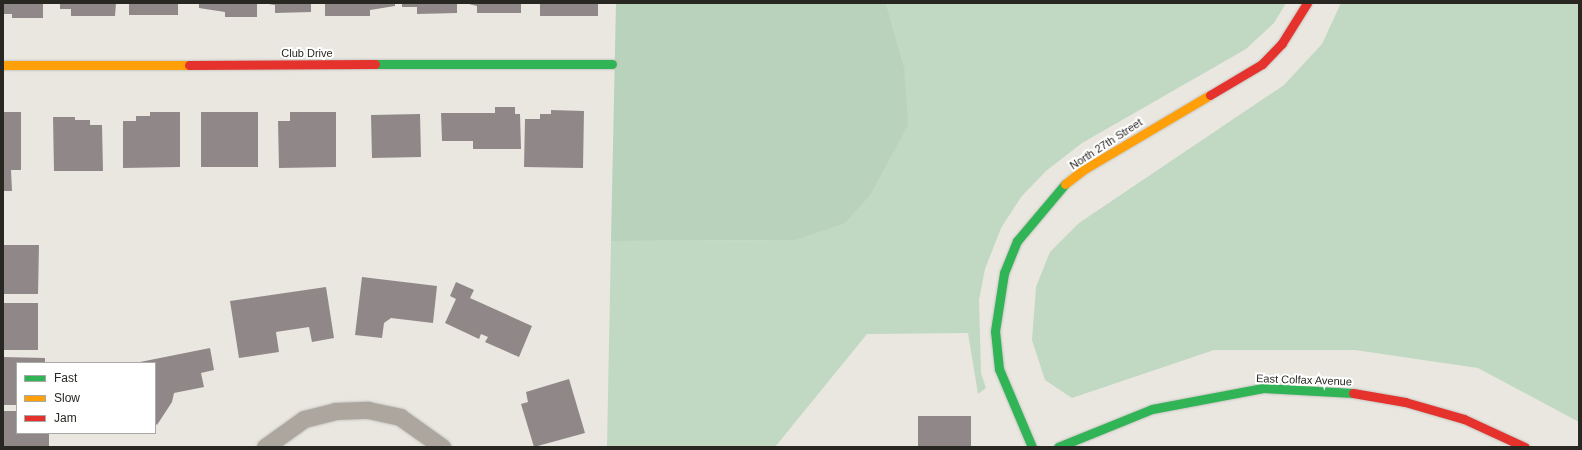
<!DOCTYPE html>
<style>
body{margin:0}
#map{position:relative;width:1582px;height:450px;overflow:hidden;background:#e9e7e0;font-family:Helvetica,sans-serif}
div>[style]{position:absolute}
.green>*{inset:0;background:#c1d8c3}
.forest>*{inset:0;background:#b8d2bb}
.building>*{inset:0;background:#908789}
.roads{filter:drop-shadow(0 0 1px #c5c4bf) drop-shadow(0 0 1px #c5c4bf)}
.street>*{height:17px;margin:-8.5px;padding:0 8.5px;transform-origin:8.5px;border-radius:8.5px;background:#aca69f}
.fast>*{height:9px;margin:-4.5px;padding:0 4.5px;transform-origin:4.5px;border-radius:4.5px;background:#30b455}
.slow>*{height:9px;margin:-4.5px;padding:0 4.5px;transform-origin:4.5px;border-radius:4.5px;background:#ff9f0a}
.jam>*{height:9px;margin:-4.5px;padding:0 4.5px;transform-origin:4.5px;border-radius:4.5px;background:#e5322d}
span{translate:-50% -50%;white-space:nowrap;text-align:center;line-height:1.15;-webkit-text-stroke:4px #fff;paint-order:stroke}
.street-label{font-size:11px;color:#282722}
.frame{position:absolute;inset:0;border:4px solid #282722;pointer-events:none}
.legend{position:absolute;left:16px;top:362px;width:140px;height:72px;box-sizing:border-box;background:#fff;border:1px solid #a9a9a7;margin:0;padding:5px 7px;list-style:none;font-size:12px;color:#282722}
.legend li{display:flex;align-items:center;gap:8px;height:20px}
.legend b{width:20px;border:1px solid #a9a9a7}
</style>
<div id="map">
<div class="green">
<i style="clip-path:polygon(886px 3px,1286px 3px,1274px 23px,1246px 49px,1082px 143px,1046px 171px,1021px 197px,1001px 228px,985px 269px,979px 300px,981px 373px,986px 388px,978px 394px,968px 333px,867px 334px,775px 447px,607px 447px,611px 241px,795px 240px,904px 66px)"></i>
<i style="clip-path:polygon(1341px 3px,1579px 3px,1579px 422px,1478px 368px,1355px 350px,1214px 350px,1072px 398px,1045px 380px,1032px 340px,1036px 287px,1050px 252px,1079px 223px,1284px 85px,1322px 44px)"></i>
</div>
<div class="forest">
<i style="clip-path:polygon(616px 3px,886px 3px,904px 66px,908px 125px,870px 195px,845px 223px,795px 240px,611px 241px)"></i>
</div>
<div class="building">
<i style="clip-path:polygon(3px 3px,43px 3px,43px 18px,12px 18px,12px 14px,3px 14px)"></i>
<i style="clip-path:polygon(60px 3px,116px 3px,115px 16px,71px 16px,71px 9px,60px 9px)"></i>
<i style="clip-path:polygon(129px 3px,178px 3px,178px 15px,129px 15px)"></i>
<i style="clip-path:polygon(199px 3px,257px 3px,257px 17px,225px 17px,225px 12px,199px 8px)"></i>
<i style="clip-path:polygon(262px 3px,311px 3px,311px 12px,275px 13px,275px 5px)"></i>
<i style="clip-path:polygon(325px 3px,395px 3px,395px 6px,370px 10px,370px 16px,325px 16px)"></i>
<i style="clip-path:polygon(402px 3px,457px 3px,457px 13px,417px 14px,417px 7px,402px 7px)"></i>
<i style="clip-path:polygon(465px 3px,521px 3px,521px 13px,477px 13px,477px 6px)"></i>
<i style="clip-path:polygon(540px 3px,598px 3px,598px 16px,540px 16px)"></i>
<i style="clip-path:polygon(495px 107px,515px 107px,515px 114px,520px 114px,521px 149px,473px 149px,473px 141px,442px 141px,441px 113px,495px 113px)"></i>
<i style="clip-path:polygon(551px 110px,584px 111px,583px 168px,524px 167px,525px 119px,540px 119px,540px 114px,551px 114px)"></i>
<i style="clip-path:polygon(3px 112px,21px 112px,21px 170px,11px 170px,12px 191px,3px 191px)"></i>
<i style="clip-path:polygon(150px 112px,180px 112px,180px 167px,123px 168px,123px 121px,136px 121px,136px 116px,150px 116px)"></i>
<i style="clip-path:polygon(201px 112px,258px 112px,258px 167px,201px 167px)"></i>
<i style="clip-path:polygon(290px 112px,336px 112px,336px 167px,279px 168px,278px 121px,290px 121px)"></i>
<i style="clip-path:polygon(420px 114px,421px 157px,372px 158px,371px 115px)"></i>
<i style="clip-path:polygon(53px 117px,75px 117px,75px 120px,90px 120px,90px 125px,102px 125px,103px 171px,54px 171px)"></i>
<i style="clip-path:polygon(3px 245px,39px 245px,38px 294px,3px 294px)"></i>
<i style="clip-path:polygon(362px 277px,437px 286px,433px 323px,391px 318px,384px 323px,382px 338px,355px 335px)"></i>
<i style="clip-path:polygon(456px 282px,474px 290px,470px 298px,532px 326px,519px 357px,485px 342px,488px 337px,481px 334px,479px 339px,445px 323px,456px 299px,450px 296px)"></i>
<i style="clip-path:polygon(326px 287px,334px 338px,312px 342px,309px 327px,276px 332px,279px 352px,239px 358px,230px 301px)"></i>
<i style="clip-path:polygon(3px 303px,38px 303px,38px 350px,3px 350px)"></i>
<i style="clip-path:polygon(210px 348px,214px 370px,201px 373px,204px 387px,174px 393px,172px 402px,157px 425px,155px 423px,155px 363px,140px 362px)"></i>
<i style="clip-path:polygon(3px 357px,45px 358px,45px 363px,17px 363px,17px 405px,3px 405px)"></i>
<i style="clip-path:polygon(569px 379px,585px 433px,534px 447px,521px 404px,528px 402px,526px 392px)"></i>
<i style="clip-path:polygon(4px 411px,17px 411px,17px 433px,49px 433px,49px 447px,3px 447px)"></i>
<i style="clip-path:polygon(918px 416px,971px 416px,971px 447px,918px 447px)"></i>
</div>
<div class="roads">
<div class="street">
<i style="left:265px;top:447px;width:48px;rotate:-35.7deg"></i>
<i style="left:304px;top:419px;width:32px;rotate:-14deg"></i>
<i style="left:335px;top:411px;width:33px;rotate:-2deg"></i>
<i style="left:368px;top:410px;width:33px;rotate:12deg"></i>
<i style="left:400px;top:417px;width:52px;rotate:35.5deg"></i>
</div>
<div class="fast">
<i style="left:375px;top:64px;width:237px"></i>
<i style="left:1032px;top:447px;width:85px;rotate:-112.9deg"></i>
<i style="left:999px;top:369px;width:38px;rotate:-96deg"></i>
<i style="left:995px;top:331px;width:59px;rotate:-81.2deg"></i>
<i style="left:1004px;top:273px;width:35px;rotate:-68deg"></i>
<i style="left:1017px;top:241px;width:75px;rotate:-49.9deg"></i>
<i style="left:1058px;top:447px;width:101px;rotate:-22deg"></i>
<i style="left:1152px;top:409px;width:113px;rotate:-10.7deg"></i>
<i style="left:1263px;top:388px;width:90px;rotate:3.2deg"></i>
</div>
<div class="slow">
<i style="left:3px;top:65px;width:186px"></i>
<i style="left:1065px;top:184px;width:23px;rotate:-38deg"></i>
<i style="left:1083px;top:170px;width:147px;rotate:-30.6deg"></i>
</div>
<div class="jam">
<i style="left:189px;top:65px;width:186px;rotate:-0.3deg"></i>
<i style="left:1210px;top:95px;width:61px;rotate:-30.8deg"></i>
<i style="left:1262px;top:64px;width:29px;rotate:-46deg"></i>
<i style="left:1282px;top:43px;width:47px;rotate:-58deg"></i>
<i style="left:1353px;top:393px;width:53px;rotate:9.8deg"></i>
<i style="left:1405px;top:402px;width:61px;rotate:16.1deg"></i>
<i style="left:1464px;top:419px;width:67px;rotate:24.7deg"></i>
</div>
</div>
<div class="street-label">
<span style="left:307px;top:53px">Club Drive</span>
<span style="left:1106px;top:144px;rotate:-33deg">North 27th Street</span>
<span style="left:1304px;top:380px;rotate:2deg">East Colfax Avenue</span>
</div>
<div class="frame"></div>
<ul class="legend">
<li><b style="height:5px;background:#30b455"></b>Fast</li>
<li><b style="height:5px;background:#ff9f0a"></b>Slow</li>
<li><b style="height:5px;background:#e5322d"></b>Jam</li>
</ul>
</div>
